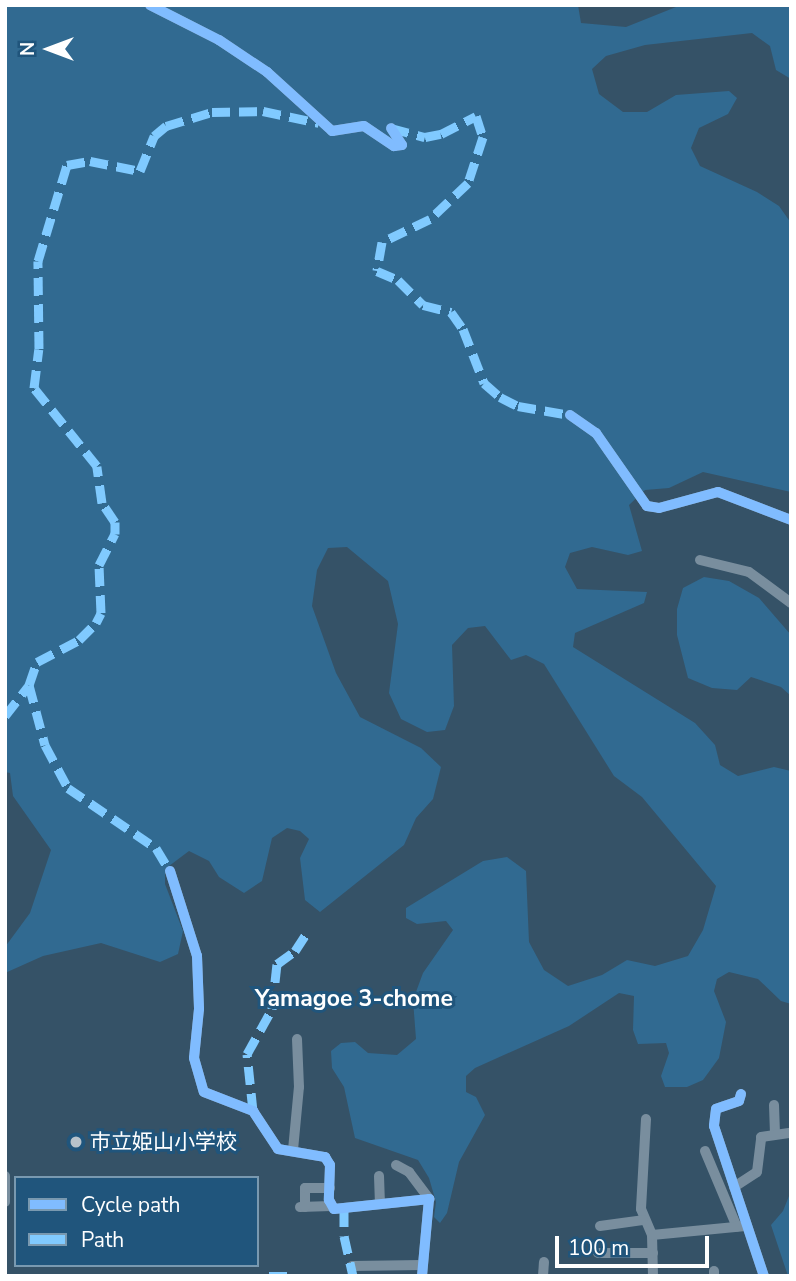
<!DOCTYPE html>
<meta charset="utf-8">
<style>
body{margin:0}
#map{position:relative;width:796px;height:1281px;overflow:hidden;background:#355267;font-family:"Nunito Sans","Noto Sans JP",sans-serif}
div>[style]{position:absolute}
.green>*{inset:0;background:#316a91}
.minor>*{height:10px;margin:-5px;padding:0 5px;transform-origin:5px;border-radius:5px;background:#798e9e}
.quiet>*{height:9px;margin-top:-4.5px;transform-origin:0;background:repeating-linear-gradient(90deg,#80caff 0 18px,transparent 0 27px)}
.cycleway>*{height:10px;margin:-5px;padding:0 5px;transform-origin:5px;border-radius:5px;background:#80bcff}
.dots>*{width:19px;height:19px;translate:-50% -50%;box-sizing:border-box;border:4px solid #20557c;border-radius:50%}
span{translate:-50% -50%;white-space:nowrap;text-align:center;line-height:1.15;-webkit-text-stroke:6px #20557c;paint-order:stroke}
.poi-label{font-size:21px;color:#fff}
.left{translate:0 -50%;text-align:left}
.neighbourhood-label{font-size:23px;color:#fff;font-weight:700}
.frame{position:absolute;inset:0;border:7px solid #fff;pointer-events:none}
.legend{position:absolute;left:14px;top:1176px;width:245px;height:91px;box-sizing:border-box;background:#20557c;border:2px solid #7999b0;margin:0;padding:9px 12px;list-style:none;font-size:21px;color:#fff}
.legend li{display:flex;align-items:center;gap:14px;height:35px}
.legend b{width:35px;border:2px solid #7999b0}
.north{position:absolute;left:14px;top:14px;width:70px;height:70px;-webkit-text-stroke:5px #20557c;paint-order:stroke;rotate:270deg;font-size:19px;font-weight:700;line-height:28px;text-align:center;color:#fff}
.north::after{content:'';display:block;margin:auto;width:24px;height:32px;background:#fff;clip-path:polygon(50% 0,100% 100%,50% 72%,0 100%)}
.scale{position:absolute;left:555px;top:1236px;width:154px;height:32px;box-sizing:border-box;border:4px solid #fff;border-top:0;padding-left:9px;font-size:21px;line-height:24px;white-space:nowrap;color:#fff;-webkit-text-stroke:5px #20557c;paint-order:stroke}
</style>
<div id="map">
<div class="green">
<i style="clip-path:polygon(5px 5px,578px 5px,581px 23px,626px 27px,681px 5px,791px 5px,791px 79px,776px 70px,770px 46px,752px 33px,645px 45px,606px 56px,592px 69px,599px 94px,623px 112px,647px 112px,676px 95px,729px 91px,737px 98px,728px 114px,699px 128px,691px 148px,700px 166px,757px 192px,779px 206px,791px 223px,791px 492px,703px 472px,669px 488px,645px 490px,629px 505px,642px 551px,628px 555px,592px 547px,570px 553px,565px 567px,577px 589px,647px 592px,644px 603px,575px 633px,573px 647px,695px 723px,715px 745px,720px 765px,738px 776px,774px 767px,791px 771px,791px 1004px,781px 1001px,758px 979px,729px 972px,717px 979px,714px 991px,726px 1022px,719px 1058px,703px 1080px,687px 1087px,665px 1087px,661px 1076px,669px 1053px,666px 1043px,638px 1044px,633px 1030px,634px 996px,619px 993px,569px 1026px,475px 1068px,466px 1076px,466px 1092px,476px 1097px,485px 1115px,459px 1162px,447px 1213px,440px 1223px,434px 1217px,436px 1202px,429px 1178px,418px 1160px,355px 1138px,344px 1087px,332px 1068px,331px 1051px,341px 1043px,355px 1042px,368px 1053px,397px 1055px,416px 1039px,413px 1000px,423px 973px,453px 930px,446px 921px,417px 924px,406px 918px,406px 908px,483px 861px,507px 857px,526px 871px,529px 942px,544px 970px,568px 986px,602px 975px,627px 960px,655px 966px,688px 956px,703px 930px,716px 886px,642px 797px,614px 776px,544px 664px,526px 655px,511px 660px,485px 626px,468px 628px,452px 645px,454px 706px,445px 730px,427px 732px,401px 719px,389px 693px,398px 624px,388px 581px,347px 547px,328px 548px,317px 570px,312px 606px,336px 673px,360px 717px,421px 748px,441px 767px,433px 799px,416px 818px,404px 845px,320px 912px,305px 900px,300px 858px,309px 839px,300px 831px,287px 828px,272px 838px,262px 881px,244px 893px,219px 877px,209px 861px,189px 851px,165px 869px,165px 884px,183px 931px,178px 954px,160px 962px,101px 943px,43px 956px,5px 973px,5px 947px,30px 913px,51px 850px,13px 796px,10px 773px,5px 772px)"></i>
<i style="clip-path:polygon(704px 577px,729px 581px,759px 598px,791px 635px,791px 696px,781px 687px,751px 677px,737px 690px,712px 688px,688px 678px,677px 635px,677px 609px,683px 588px)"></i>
<i style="clip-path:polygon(791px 1191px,791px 1276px,788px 1276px,771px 1225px,783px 1211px)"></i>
</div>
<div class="minor">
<i style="left:150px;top:5px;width:77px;rotate:26.9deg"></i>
<i style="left:219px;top:40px;width:58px;rotate:33.7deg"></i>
<i style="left:267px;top:72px;width:88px;rotate:42.2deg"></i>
<i style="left:332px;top:131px;width:32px;rotate:-9deg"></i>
<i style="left:364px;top:126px;width:36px;rotate:34deg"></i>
<i style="left:394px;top:146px;width:8px;rotate:-7deg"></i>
<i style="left:402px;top:145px;width:20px;rotate:-123deg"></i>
<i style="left:570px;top:415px;width:32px;rotate:35deg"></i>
<i style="left:596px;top:433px;width:89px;rotate:55.1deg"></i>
<i style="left:647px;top:506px;width:12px;rotate:9deg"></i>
<i style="left:659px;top:508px;width:61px;rotate:-15.2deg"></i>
<i style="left:718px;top:492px;width:78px;rotate:21deg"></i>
<i style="left:700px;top:560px;width:50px;rotate:13.8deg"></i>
<i style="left:749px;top:572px;width:52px;rotate:36.4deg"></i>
<i style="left:170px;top:871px;width:89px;rotate:72.4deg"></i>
<i style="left:197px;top:956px;width:53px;rotate:87.8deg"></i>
<i style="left:199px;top:1009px;width:49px;rotate:95.8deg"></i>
<i style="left:194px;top:1058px;width:35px;rotate:74deg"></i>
<i style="left:204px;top:1092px;width:53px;rotate:21.2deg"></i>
<i style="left:253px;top:1111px;width:45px;rotate:56.7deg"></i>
<i style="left:278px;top:1149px;width:48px;rotate:9.7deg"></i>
<i style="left:325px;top:1157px;width:9px;rotate:58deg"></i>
<i style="left:330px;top:1165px;width:35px;rotate:92deg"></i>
<i style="left:329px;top:1200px;width:10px;rotate:61deg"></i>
<i style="left:334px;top:1209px;width:96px;rotate:-6deg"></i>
<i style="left:429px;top:1199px;width:77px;rotate:95.2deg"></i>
<i style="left:741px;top:1094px;width:7px;rotate:106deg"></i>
<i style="left:739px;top:1101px;width:24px;rotate:161deg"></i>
<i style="left:716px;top:1109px;width:17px;rotate:97deg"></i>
<i style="left:714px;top:1126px;width:158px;rotate:71.6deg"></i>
<i style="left:774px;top:1105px;width:28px;rotate:88deg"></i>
<i style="left:646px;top:1119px;width:90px;rotate:93.2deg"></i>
<i style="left:641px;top:1209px;width:28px;rotate:67deg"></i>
<i style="left:652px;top:1235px;width:41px;rotate:88.6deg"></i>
<i style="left:293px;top:1150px;width:63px;rotate:-84.6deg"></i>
<i style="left:299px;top:1087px;width:48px;rotate:-92.4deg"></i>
<i style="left:705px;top:1151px;width:82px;rotate:67.2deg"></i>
<i style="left:396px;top:1165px;width:15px;rotate:28deg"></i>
<i style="left:409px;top:1172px;width:34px;rotate:53deg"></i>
<i style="left:5px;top:1176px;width:26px;rotate:90deg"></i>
<i style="left:379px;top:1176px;width:27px;rotate:88deg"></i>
<i style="left:734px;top:1187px;width:27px;rotate:-33deg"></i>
<i style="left:757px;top:1172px;width:35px;rotate:-83deg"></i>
<i style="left:761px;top:1137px;width:30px;rotate:-8deg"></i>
<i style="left:300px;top:1207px;width:31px;rotate:-2deg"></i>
<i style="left:305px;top:1207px;width:19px;rotate:-90deg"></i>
<i style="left:305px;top:1188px;width:25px"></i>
<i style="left:600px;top:1226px;width:43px;rotate:-7.9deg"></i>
<i style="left:652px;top:1235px;width:94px;rotate:-5.5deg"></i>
<i style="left:598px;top:1253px;width:55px"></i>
<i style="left:352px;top:1266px;width:70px;rotate:-0.8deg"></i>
<i style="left:714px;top:1271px;width:5px;rotate:90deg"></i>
<i style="left:543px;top:1276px;width:14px;rotate:-86deg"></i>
</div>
<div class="quiet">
<i style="left:391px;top:128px;width:35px;rotate:15deg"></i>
<i style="left:425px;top:137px;width:16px;rotate:-11deg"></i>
<i style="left:441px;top:134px;width:39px;rotate:-27deg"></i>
<i style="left:476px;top:116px;width:22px;rotate:72deg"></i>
<i style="left:483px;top:137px;width:48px;rotate:108.1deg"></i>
<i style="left:468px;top:183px;width:52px;rotate:136.5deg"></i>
<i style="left:430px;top:219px;width:53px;rotate:154.4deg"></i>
<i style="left:382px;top:242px;width:29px;rotate:100deg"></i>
<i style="left:377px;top:271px;width:23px;rotate:23deg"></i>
<i style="left:398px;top:280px;width:35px;rotate:45deg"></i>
<i style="left:423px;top:305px;width:29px;rotate:14deg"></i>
<i style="left:451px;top:312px;width:21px;rotate:55deg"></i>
<i style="left:463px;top:329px;width:58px;rotate:68.7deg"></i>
<i style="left:484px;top:383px;width:21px;rotate:41deg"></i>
<i style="left:500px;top:397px;width:20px;rotate:27deg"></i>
<i style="left:518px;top:406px;width:53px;rotate:9.8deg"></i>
<i style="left:29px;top:685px;width:62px;rotate:75.1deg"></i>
<i style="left:45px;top:745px;width:49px;rotate:61.9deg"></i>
<i style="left:68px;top:788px;width:107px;rotate:34.3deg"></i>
<i style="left:156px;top:848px;width:27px;rotate:59deg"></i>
<i style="left:5px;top:716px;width:39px;rotate:-52deg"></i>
<i style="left:29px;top:685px;width:24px;rotate:-71deg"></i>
<i style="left:37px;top:662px;width:47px;rotate:-27.6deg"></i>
<i style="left:79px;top:640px;width:24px;rotate:-45deg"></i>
<i style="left:96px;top:623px;width:11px;rotate:-63deg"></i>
<i style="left:101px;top:613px;width:48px;rotate:-92.4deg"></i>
<i style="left:99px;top:565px;width:35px;rotate:-63deg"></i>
<i style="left:115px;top:534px;width:12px;rotate:-90deg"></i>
<i style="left:115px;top:522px;width:23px;rotate:-124deg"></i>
<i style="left:102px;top:503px;width:37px;rotate:-98deg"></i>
<i style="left:97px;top:466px;width:100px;rotate:-128.9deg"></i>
<i style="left:34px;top:388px;width:39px;rotate:-83deg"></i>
<i style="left:39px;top:349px;width:88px;rotate:-90.7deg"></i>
<i style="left:38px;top:261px;width:100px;rotate:-73.2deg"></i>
<i style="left:67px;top:165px;width:23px;rotate:-10deg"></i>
<i style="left:90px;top:161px;width:51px;rotate:11.3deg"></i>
<i style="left:140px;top:171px;width:38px;rotate:-68deg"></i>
<i style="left:154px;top:136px;width:16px;rotate:-40deg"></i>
<i style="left:166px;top:126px;width:48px;rotate:-16.9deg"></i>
<i style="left:212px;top:112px;width:51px;rotate:-1.1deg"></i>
<i style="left:263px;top:111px;width:57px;rotate:12.1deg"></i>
<i style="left:253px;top:1111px;width:57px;rotate:-96deg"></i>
<i style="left:247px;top:1054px;width:51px;rotate:-60.9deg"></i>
<i style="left:272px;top:1009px;width:45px;rotate:-83.7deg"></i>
<i style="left:277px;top:964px;width:22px;rotate:-36deg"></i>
<i style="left:295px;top:951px;width:20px;rotate:-57deg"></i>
<i style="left:344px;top:1209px;width:27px;rotate:90deg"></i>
<i style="left:344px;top:1236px;width:41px;rotate:77.3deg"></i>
<i style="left:269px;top:1276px;width:23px"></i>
</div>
<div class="cycleway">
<i style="left:150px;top:5px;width:77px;rotate:26.9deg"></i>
<i style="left:219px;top:40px;width:58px;rotate:33.7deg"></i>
<i style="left:267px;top:72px;width:88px;rotate:42.2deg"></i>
<i style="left:332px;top:131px;width:32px;rotate:-9deg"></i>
<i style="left:364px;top:126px;width:36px;rotate:34deg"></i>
<i style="left:394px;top:146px;width:8px;rotate:-7deg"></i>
<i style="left:402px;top:145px;width:20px;rotate:-123deg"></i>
<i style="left:570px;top:415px;width:32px;rotate:35deg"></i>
<i style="left:596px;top:433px;width:89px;rotate:55.1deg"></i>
<i style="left:647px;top:506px;width:12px;rotate:9deg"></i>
<i style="left:659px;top:508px;width:61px;rotate:-15.2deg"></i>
<i style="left:718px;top:492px;width:78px;rotate:21deg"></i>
<i style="left:170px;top:871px;width:89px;rotate:72.4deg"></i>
<i style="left:197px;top:956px;width:53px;rotate:87.8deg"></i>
<i style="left:199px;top:1009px;width:49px;rotate:95.8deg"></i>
<i style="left:194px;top:1058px;width:35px;rotate:74deg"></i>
<i style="left:204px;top:1092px;width:53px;rotate:21.2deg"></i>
<i style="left:253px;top:1111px;width:45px;rotate:56.7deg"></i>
<i style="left:278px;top:1149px;width:48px;rotate:9.7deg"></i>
<i style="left:325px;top:1157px;width:9px;rotate:58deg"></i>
<i style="left:330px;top:1165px;width:35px;rotate:92deg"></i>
<i style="left:329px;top:1200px;width:10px;rotate:61deg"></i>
<i style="left:334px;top:1209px;width:96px;rotate:-6deg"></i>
<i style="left:429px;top:1199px;width:77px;rotate:95.2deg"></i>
<i style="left:741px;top:1094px;width:7px;rotate:106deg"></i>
<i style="left:739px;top:1101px;width:24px;rotate:161deg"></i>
<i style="left:716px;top:1109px;width:17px;rotate:97deg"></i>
<i style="left:714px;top:1126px;width:158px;rotate:71.6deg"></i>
</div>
<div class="dots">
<i style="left:76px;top:1142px;background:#b8c2ca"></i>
</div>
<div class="poi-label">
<span class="left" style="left:90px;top:1142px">市立姫山小学校</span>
</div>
<div class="neighbourhood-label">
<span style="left:354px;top:999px">Yamagoe 3-chome</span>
</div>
<div class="frame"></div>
<ul class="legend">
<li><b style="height:9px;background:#80bcff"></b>Cycle path</li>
<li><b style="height:9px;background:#80caff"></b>Path</li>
</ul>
<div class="north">N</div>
<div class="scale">100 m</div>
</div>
